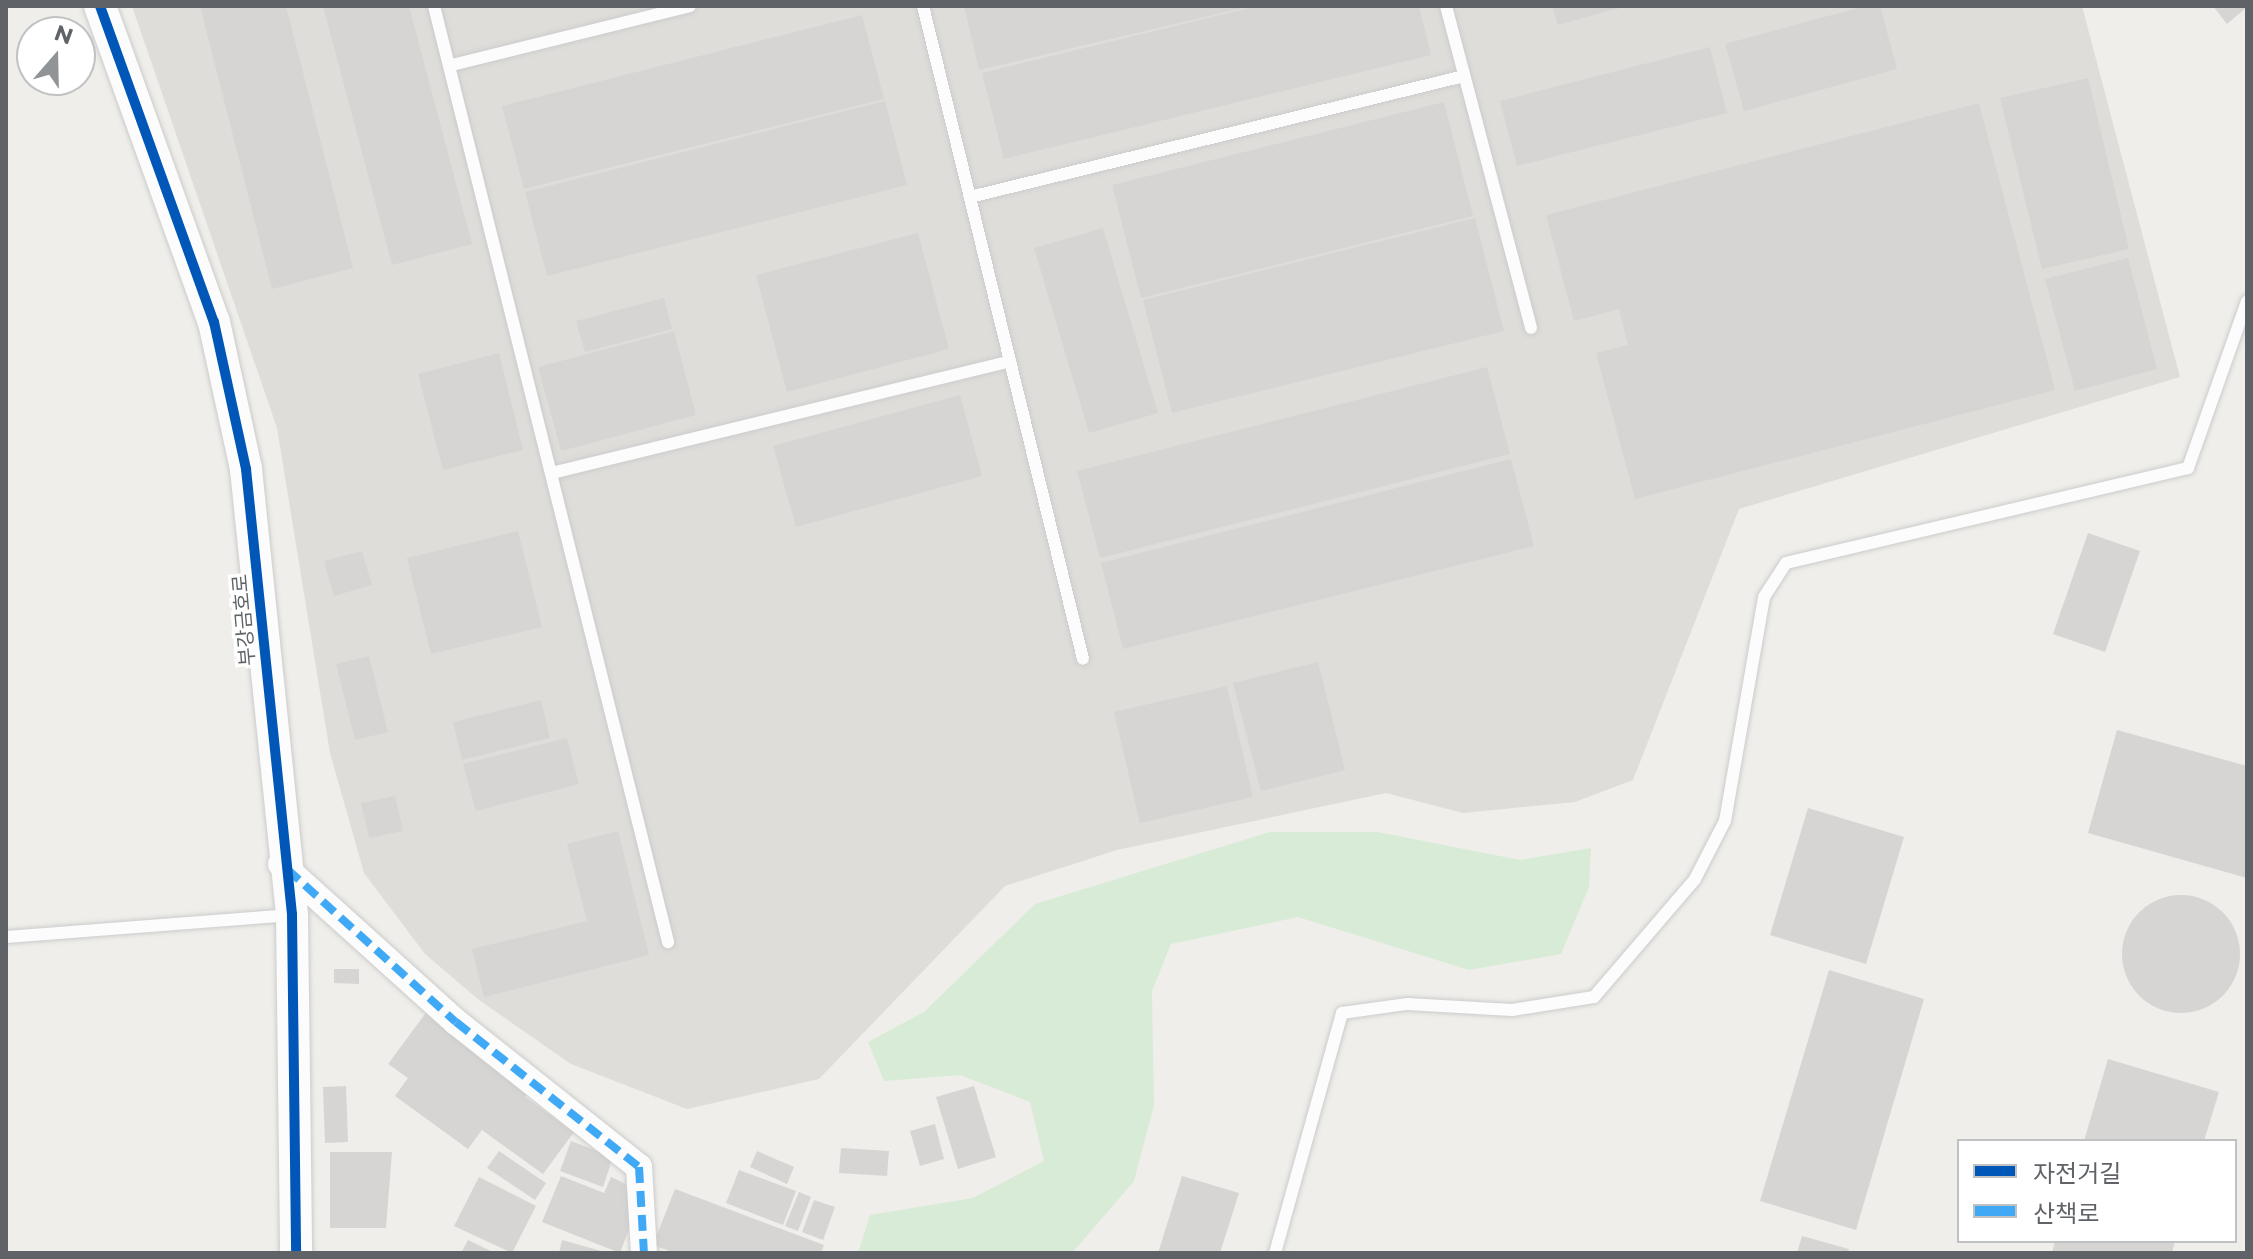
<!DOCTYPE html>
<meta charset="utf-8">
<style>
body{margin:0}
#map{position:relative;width:2253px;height:1259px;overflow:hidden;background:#efeeea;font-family:Montserrat,"Noto Sans KR",sans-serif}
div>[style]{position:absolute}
.industrial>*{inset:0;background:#dfddda}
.green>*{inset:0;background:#d8ebd6}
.building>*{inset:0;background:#d6d5d3}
.round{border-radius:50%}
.roads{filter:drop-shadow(0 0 2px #cbcccc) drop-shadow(0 0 2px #cbcccc)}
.service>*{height:12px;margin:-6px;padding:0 6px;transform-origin:6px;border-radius:6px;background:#fdfcfc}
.minor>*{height:26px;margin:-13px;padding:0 13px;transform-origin:13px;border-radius:13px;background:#fdfcfc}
.tertiary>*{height:32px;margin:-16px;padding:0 16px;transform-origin:16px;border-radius:16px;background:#fdfcfc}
.quiet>*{height:8px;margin-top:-4px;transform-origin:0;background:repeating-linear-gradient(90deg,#3fa9f5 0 16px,transparent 0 24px)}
.cycleway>*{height:10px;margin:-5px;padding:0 5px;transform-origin:5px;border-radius:5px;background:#0057b8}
span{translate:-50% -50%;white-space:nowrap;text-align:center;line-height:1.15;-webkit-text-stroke:7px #fff;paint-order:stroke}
.street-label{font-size:20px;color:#5f6368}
.frame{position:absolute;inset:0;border:8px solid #5f6368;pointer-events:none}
.legend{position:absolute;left:1957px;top:1139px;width:280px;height:104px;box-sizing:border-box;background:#fff;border:2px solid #bfc1c3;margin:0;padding:10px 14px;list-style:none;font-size:24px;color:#5f6368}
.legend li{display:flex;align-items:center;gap:16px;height:40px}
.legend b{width:40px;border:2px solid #bfc1c3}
.north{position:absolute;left:16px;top:16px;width:80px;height:80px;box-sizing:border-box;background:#fff;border:2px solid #bfc1c3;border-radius:50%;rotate:20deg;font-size:22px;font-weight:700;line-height:32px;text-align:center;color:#5f6368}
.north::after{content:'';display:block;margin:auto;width:28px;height:36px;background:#919496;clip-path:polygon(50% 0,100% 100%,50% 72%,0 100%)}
</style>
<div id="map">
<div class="industrial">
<i style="clip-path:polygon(132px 6px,2082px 6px,2180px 377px,1739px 509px,1633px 780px,1575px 802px,1463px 813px,1386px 793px,1117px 850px,1005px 886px,819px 1079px,687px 1109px,571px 1064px,479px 1000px,425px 954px,364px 873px,330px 753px,277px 428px)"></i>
</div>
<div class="green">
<i style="clip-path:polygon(1270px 832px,1378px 832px,1520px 860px,1591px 848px,1589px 887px,1561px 954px,1469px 970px,1298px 917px,1171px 944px,1152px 991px,1154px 1105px,1134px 1181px,1072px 1253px,858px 1253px,870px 1215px,973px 1198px,1044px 1161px,1030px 1102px,960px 1075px,884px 1081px,868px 1042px,924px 1012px,1035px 904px)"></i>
</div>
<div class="building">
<i style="clip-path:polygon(200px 6px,286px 6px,353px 268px,272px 289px)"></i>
<i style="clip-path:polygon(323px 6px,409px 6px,472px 244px,392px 265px)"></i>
<i style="clip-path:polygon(964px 6px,1247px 6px,1247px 7px,979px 70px)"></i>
<i style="clip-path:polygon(1257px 6px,1419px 6px,1431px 55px,1004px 159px,982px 73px)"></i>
<i style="clip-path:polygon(1552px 6px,1623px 6px,1623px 7px,1558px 25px)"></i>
<i style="clip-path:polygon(1865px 6px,1880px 6px,1897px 69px,1744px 111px,1725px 44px)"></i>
<i style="clip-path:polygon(2213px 6px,2247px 6px,2247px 7px,2227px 24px)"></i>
<i style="clip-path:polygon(862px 15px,884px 99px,524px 189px,502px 106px)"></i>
<i style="clip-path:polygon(1710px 47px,1727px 113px,1517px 166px,1500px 101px)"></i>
<i style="clip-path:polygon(2088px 78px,2129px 249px,2042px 269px,2000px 98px)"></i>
<i style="clip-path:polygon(885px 101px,907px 185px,547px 276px,525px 192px)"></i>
<i style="clip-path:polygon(1444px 102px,1473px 216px,1141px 298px,1112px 185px)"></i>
<i style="clip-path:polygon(1979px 103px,2055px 390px,1635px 499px,1596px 353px,1628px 345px,1619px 309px,1574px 321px,1546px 215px)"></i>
<i style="clip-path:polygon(1475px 218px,1504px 331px,1172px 413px,1143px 300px)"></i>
<i style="clip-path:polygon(1103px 228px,1158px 413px,1089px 433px,1034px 248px)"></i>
<i style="clip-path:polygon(918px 233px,949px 349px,787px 392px,756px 275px)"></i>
<i style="clip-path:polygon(2128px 258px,2157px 369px,2075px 391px,2045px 279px)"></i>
<i style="clip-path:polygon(664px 298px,672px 329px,585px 352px,576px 321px)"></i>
<i style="clip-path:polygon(674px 331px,696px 415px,561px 451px,538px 367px)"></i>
<i style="clip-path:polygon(499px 353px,523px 450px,443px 470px,418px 374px)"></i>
<i style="clip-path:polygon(1487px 367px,1510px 454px,1100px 558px,1077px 471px)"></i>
<i style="clip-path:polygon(960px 395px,982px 476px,796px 527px,773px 446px)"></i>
<i style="clip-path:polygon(1511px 459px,1534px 546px,1123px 649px,1101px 563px)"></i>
<i style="clip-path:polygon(518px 531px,542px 627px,431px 654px,407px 558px)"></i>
<i style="clip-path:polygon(2088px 533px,2140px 551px,2105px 652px,2053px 634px)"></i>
<i style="clip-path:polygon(362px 551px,372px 585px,334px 596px,324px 561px)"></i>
<i style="clip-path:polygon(369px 656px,388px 732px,355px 740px,336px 664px)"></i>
<i style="clip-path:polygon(1318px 662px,1345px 770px,1261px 791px,1233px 683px)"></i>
<i style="clip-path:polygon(1227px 686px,1253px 797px,1140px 823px,1114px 712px)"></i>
<i style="clip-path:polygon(541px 700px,550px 738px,462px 760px,453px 722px)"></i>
<i style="clip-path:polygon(2117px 730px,2247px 766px,2247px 878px,2088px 833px)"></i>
<i style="clip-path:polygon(567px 738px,579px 784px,476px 811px,463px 764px)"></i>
<i style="clip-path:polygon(395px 796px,403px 831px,369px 838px,361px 803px)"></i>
<i style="clip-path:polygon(1808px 808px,1904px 837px,1866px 964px,1770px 935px)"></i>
<i style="clip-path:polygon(618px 831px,649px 955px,484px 997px,472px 949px,587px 921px,567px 844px)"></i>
<i class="round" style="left:2122px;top:895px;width:118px;height:118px"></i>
<i style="clip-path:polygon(334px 969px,359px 969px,359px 984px,334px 983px)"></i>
<i style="clip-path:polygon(1829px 970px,1924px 999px,1856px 1230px,1760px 1201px)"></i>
<i style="clip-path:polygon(428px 1010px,533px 1086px,525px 1097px,574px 1132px,543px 1174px,482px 1130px,468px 1149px,395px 1096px,408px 1078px,388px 1064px)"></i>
<i style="clip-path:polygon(2108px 1059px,2219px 1092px,2204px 1141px,2084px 1141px)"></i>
<i style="clip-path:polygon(346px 1086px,348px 1142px,325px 1143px,323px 1087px)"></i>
<i style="clip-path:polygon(974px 1086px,996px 1157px,958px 1169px,936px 1097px)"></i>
<i style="clip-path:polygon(935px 1124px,944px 1159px,920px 1166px,910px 1131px)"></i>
<i style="clip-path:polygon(571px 1141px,613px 1157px,603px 1187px,560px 1171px)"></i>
<i style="clip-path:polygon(841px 1148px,889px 1151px,887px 1176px,839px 1173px)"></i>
<i style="clip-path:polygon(499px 1151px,546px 1183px,535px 1200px,487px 1168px)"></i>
<i style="clip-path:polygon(757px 1151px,794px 1167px,787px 1184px,750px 1167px)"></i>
<i style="clip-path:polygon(330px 1152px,392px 1152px,386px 1228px,330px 1228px)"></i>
<i style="clip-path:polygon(739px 1170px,796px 1191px,783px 1225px,726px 1203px)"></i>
<i style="clip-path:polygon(561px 1176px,604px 1193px,611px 1177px,626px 1184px,632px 1221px,620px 1253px,542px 1222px)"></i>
<i style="clip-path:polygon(1182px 1176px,1239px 1193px,1220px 1253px,1158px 1253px)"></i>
<i style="clip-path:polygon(479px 1177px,536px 1206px,512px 1253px,454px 1226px)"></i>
<i style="clip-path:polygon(675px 1189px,824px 1245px,821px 1253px,675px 1253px,653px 1245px)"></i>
<i style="clip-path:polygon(799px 1192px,811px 1197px,798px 1231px,785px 1226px)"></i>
<i style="clip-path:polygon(814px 1200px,835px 1207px,823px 1240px,802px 1232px)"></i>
<i style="clip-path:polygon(1802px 1236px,1849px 1249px,1848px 1253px,1797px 1253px)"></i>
<i style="clip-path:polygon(468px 1240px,495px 1253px,461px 1253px)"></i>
<i style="clip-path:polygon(562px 1240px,605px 1252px,605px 1253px,559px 1253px)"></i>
<i style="clip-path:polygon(2055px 1241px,2175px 1241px,2172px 1253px,2052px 1253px)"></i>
</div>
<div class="roads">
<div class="service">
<i style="left:434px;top:6px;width:965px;rotate:75.96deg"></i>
<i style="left:923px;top:6px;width:672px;rotate:76.23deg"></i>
<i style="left:1446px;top:6px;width:333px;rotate:75.2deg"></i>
<i style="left:452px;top:65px;width:245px;rotate:-13.9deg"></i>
<i style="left:970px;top:197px;width:509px;rotate:-13.76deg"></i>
<i style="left:552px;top:473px;width:471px;rotate:-13.7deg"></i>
<i style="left:6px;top:937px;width:287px;rotate:-4.4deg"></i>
<i style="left:1275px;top:1253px;width:249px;rotate:-74.4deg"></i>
<i style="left:1342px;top:1013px;width:66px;rotate:-7.9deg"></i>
<i style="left:1407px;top:1004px;width:105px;rotate:3.3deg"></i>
<i style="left:1512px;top:1010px;width:83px;rotate:-9deg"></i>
<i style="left:1594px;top:997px;width:155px;rotate:-49.4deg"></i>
<i style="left:1695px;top:879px;width:65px;rotate:-62.7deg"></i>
<i style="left:1725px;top:821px;width:227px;rotate:-80.1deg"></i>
<i style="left:1764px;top:597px;width:40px;rotate:-57.1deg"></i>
<i style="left:1786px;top:563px;width:413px;rotate:-13.3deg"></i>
<i style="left:2188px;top:468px;width:177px;rotate:-70.5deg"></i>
</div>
<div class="minor">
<i style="left:281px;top:864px;width:236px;rotate:42.1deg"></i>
<i style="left:456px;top:1022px;width:233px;rotate:38.4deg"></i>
<i style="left:639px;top:1167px;width:86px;rotate:86.7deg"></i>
</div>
<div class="tertiary">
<i style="left:100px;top:6px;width:336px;rotate:70.2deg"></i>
<i style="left:214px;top:322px;width:150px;rotate:77.7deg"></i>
<i style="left:246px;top:469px;width:448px;rotate:84.1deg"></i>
<i style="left:292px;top:915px;width:338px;rotate:89.3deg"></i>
</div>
</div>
<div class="quiet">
<i style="left:287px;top:869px;width:228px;rotate:42.2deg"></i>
<i style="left:456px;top:1022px;width:233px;rotate:38.4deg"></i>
<i style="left:639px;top:1167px;width:86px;rotate:86.7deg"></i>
</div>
<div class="cycleway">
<i style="left:100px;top:6px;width:336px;rotate:70.2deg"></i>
<i style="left:214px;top:322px;width:150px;rotate:77.7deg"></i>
<i style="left:246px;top:469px;width:448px;rotate:84.1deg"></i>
<i style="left:292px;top:915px;width:338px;rotate:89.3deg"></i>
</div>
<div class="street-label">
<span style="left:244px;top:620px;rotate:-95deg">부강금호로</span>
</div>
<div class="frame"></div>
<ul class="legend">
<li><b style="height:10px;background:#0057b8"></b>자전거길</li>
<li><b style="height:10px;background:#3fa9f5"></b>산책로</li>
</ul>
<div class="north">N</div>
</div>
